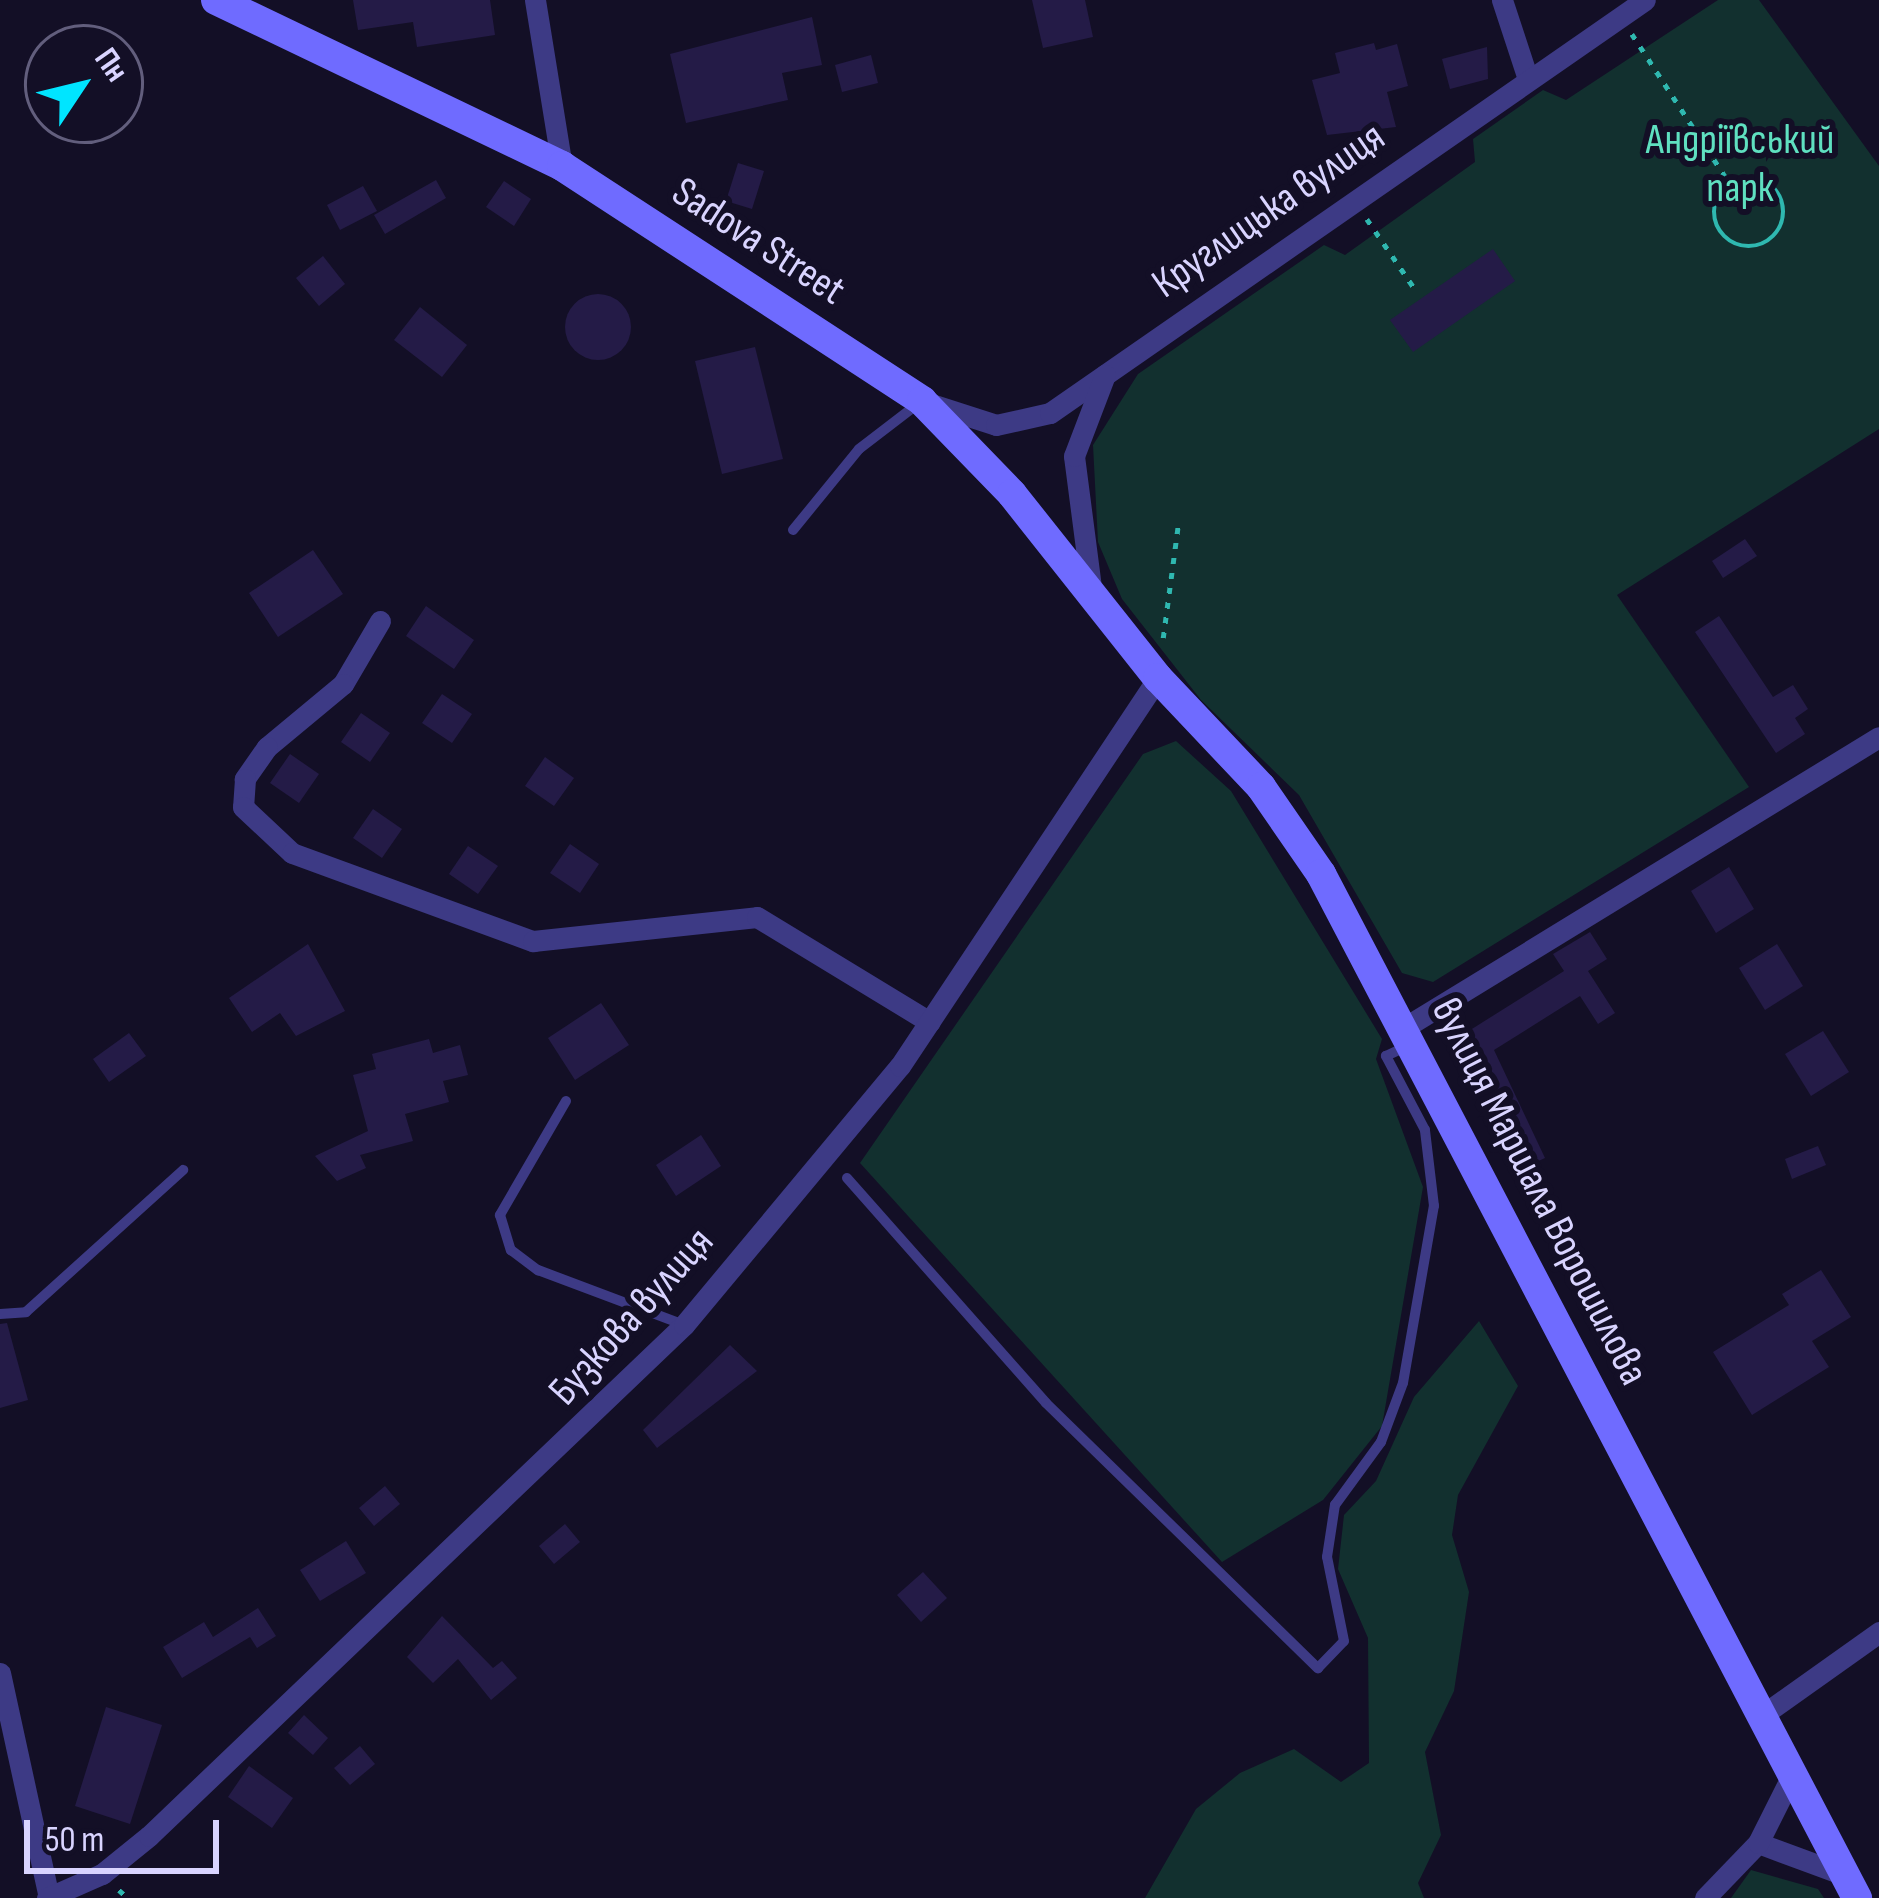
<!DOCTYPE html>
<meta charset="utf-8">
<style>
body{margin:0}
#map{position:relative;width:1879px;height:1898px;overflow:hidden;background:#130f26;font-family:"Sofia Sans Condensed",sans-serif}
div>[style]{position:absolute}
.green>*{inset:0;background:#12302f}
.building>*{inset:0;background:#241b47}
.round{border-radius:50%}
.path>*{height:4.5px;margin-top:-2.25px;transform-origin:0;background:repeating-linear-gradient(90deg,#2fb8b0 0 6px,transparent 0 15px)}
.path>.ring{margin:-2.25px;padding:0;box-sizing:content-box;background:none;border:4.5px solid #2fb8b0;border-radius:50%}
.lane>*{height:10px;margin:-5px;padding:0 5px;transform-origin:5px;border-radius:5px;background:#3d3a85}
.street>*{height:21px;margin:-10.5px;padding:0 10.5px;transform-origin:10.5px;border-radius:10.5px;background:#3d3a85}
.secondary>*{height:30px;margin:-15px;padding:0 15px;transform-origin:15px;border-radius:15px;background:#6f6bff}
span{translate:-50% -50%;white-space:nowrap;text-align:center;line-height:1.15;-webkit-text-stroke:12px #130f26;paint-order:stroke}
.park-label{font-size:42px;color:#5fe0c0}
.street-label{font-size:42px;color:#d9d4ff}
.north{position:absolute;left:24px;top:24px;width:120px;height:120px;box-sizing:border-box;background:#130f26;border:3px solid #625e7d;border-radius:50%;rotate:55deg;font-size:33px;font-weight:700;line-height:48px;text-align:center;color:#d9d4ff}
.north::after{content:'';display:block;margin:auto;width:42px;height:54px;background:#00e5ff;clip-path:polygon(50% 0,100% 100%,50% 72%,0 100%)}
.scale{position:absolute;left:24px;top:1820px;width:195px;height:54px;box-sizing:border-box;border:6px solid #d9d4ff;border-top:0;padding-left:15px;font-size:36px;line-height:42px;white-space:nowrap;color:#d9d4ff;-webkit-text-stroke:9px #130f26;paint-order:stroke}
</style>
<div id="map">
<div class="green">
<i style="clip-path:polygon(1718px 0,1759px 0,1879px 166px,1879px 429px,1617px 595px,1749px 787px,1433px 982px,1402px 973px,1299px 795px,1201px 700px,1122px 599px,1098px 542px,1093px 445px,1138px 374px,1324px 245px,1345px 255px,1475px 162px,1473px 139px,1543px 90px,1566px 100px)"></i>
<i style="clip-path:polygon(1176px 741px,1231px 791px,1382px 1039px,1376px 1059px,1423px 1187px,1382px 1426px,1323px 1500px,1222px 1562px,860px 1163px,1143px 754px)"></i>
<i style="clip-path:polygon(1479px 1321px,1518px 1386px,1458px 1495px,1452px 1535px,1469px 1592px,1454px 1691px,1425px 1752px,1441px 1835px,1418px 1883px,1424px 1898px,1145px 1898px,1196px 1809px,1240px 1773px,1294px 1749px,1341px 1782px,1369px 1763px,1368px 1638px,1338px 1569px,1344px 1515px,1376px 1481px,1414px 1397px)"></i>
<i style="clip-path:polygon(1751px 1870px,1818px 1889px,1824px 1898px,1731px 1898px)"></i>
</div>
<div class="building">
<i style="clip-path:polygon(353px 0,490px 0,495px 35px,417px 47px,413px 22px,358px 30px)"></i>
<i style="clip-path:polygon(1032px 0,1085px 0,1093px 37px,1043px 48px)"></i>
<i style="clip-path:polygon(812px 17px,822px 65px,782px 73px,788px 100px,686px 123px,670px 54px)"></i>
<i style="clip-path:polygon(1374px 43px,1376px 50px,1397px 44px,1408px 86px,1387px 92px,1396px 127px,1327px 135px,1312px 80px,1340px 73px,1335px 53px)"></i>
<i style="clip-path:polygon(1487px 47px,1488px 79px,1450px 89px,1442px 59px)"></i>
<i style="clip-path:polygon(871px 55px,878px 83px,842px 92px,835px 65px)"></i>
<i style="clip-path:polygon(738px 163px,764px 171px,752px 209px,726px 201px)"></i>
<i style="clip-path:polygon(436px 180px,446px 198px,385px 234px,374px 215px)"></i>
<i style="clip-path:polygon(504px 181px,531px 199px,514px 226px,486px 207px)"></i>
<i style="clip-path:polygon(363px 186px,377px 211px,340px 230px,327px 205px)"></i>
<i style="clip-path:polygon(1493px 249px,1515px 281px,1413px 352px,1390px 320px)"></i>
<i style="clip-path:polygon(323px 256px,345px 284px,319px 306px,296px 278px)"></i>
<i class="round" style="left:565px;top:294px;width:66px;height:66px"></i>
<i style="clip-path:polygon(420px 307px,467px 345px,442px 377px,394px 340px)"></i>
<i style="clip-path:polygon(755px 347px,783px 459px,722px 474px,695px 361px)"></i>
<i style="clip-path:polygon(1745px 539px,1757px 556px,1723px 578px,1712px 561px)"></i>
<i style="clip-path:polygon(313px 550px,343px 594px,278px 637px,249px 593px)"></i>
<i style="clip-path:polygon(426px 606px,474px 640px,454px 669px,406px 636px)"></i>
<i style="clip-path:polygon(1719px 616px,1773px 697px,1793px 685px,1808px 709px,1795px 718px,1805px 734px,1776px 753px,1695px 632px)"></i>
<i style="clip-path:polygon(442px 694px,472px 714px,452px 743px,422px 723px)"></i>
<i style="clip-path:polygon(361px 713px,390px 733px,370px 762px,341px 742px)"></i>
<i style="clip-path:polygon(290px 754px,319px 774px,299px 803px,270px 783px)"></i>
<i style="clip-path:polygon(545px 757px,574px 778px,554px 806px,525px 786px)"></i>
<i style="clip-path:polygon(373px 809px,402px 829px,382px 858px,353px 838px)"></i>
<i style="clip-path:polygon(570px 844px,599px 864px,580px 893px,550px 873px)"></i>
<i style="clip-path:polygon(468px 846px,498px 866px,478px 894px,449px 874px)"></i>
<i style="clip-path:polygon(1729px 867px,1754px 909px,1716px 933px,1691px 891px)"></i>
<i style="clip-path:polygon(1590px 932px,1607px 959px,1588px 971px,1615px 1013px,1598px 1024px,1580px 996px,1494px 1050px,1545px 1158px,1519px 1170px,1456px 1039px,1564px 971px,1553px 954px)"></i>
<i style="clip-path:polygon(308px 944px,345px 1011px,296px 1036px,280px 1013px,252px 1032px,229px 998px)"></i>
<i style="clip-path:polygon(1777px 944px,1803px 986px,1765px 1010px,1739px 968px)"></i>
<i style="clip-path:polygon(601px 1003px,629px 1045px,575px 1080px,548px 1038px)"></i>
<i style="clip-path:polygon(1823px 1031px,1849px 1072px,1811px 1096px,1785px 1054px)"></i>
<i style="clip-path:polygon(129px 1033px,146px 1056px,109px 1082px,93px 1059px)"></i>
<i style="clip-path:polygon(429px 1039px,433px 1053px,460px 1045px,468px 1075px,443px 1081px,449px 1102px,405px 1114px,413px 1141px,360px 1155px,366px 1168px,337px 1181px,315px 1156px,368px 1131px,353px 1075px,376px 1069px,372px 1054px)"></i>
<i style="clip-path:polygon(701px 1135px,721px 1166px,676px 1196px,656px 1165px)"></i>
<i style="clip-path:polygon(1818px 1146px,1826px 1165px,1792px 1179px,1785px 1159px)"></i>
<i style="clip-path:polygon(1821px 1270px,1851px 1317px,1812px 1341px,1829px 1367px,1752px 1415px,1713px 1352px,1789px 1305px,1782px 1294px)"></i>
<i style="clip-path:polygon(7px 1323px,28px 1400px,0 1408px,0 1324px)"></i>
<i style="clip-path:polygon(730px 1345px,757px 1371px,657px 1448px,643px 1430px)"></i>
<i style="clip-path:polygon(385px 1486px,400px 1504px,374px 1526px,359px 1508px)"></i>
<i style="clip-path:polygon(565px 1524px,580px 1542px,554px 1564px,539px 1546px)"></i>
<i style="clip-path:polygon(346px 1541px,366px 1573px,320px 1601px,300px 1570px)"></i>
<i style="clip-path:polygon(923px 1572px,947px 1598px,921px 1622px,897px 1595px)"></i>
<i style="clip-path:polygon(258px 1608px,276px 1636px,257px 1648px,250px 1637px,182px 1678px,163px 1647px,204px 1622px,213px 1637px)"></i>
<i style="clip-path:polygon(442px 1616px,493px 1668px,502px 1661px,517px 1678px,491px 1700px,458px 1659px,433px 1683px,407px 1657px)"></i>
<i style="clip-path:polygon(106px 1707px,162px 1725px,130px 1824px,75px 1806px)"></i>
<i style="clip-path:polygon(304px 1715px,328px 1738px,313px 1755px,288px 1733px)"></i>
<i style="clip-path:polygon(360px 1746px,375px 1764px,350px 1785px,334px 1768px)"></i>
<i style="clip-path:polygon(249px 1766px,293px 1798px,272px 1828px,228px 1797px)"></i>
</div>
<div class="path">
<i style="left:1632px;top:34px;width:204px;rotate:56.8deg"></i>
<i class="ring" style="left:1714px;top:177px;width:65.5px;height:65.5px"></i>
<i style="left:1367px;top:219px;width:85px;rotate:55.6deg"></i>
<i style="left:1163px;top:638px;width:114px;rotate:-82.4deg"></i>
<i style="left:119px;top:1890px;width:12px;rotate:42deg"></i>
</div>
<div class="lane">
<i style="left:793px;top:530px;width:104px;rotate:-50.8deg"></i>
<i style="left:859px;top:449px;width:76px;rotate:-37.5deg"></i>
<i style="left:566px;top:1101px;width:132px;rotate:120.1deg"></i>
<i style="left:500px;top:1215px;width:37px;rotate:73deg"></i>
<i style="left:511px;top:1250px;width:34px;rotate:37deg"></i>
<i style="left:538px;top:1270px;width:156px;rotate:20.6deg"></i>
<i style="left:847px;top:1178px;width:300px;rotate:48.5deg"></i>
<i style="left:1046px;top:1403px;width:380px;rotate:44.3deg"></i>
<i style="left:1318px;top:1668px;width:37px;rotate:-46deg"></i>
<i style="left:1344px;top:1641px;width:86px;rotate:-101.4deg"></i>
<i style="left:1327px;top:1557px;width:53px;rotate:-81.3deg"></i>
<i style="left:1335px;top:1505px;width:78px;rotate:-53.9deg"></i>
<i style="left:1381px;top:1442px;width:63px;rotate:-69.6deg"></i>
<i style="left:1403px;top:1383px;width:180px;rotate:-80.1deg"></i>
<i style="left:1434px;top:1206px;width:77px;rotate:-96.8deg"></i>
<i style="left:1425px;top:1130px;width:84px;rotate:-117.8deg"></i>
<i style="left:1386px;top:1056px;width:21px;rotate:-25deg"></i>
<i style="left:0;top:1314px;width:26px;rotate:-4deg"></i>
<i style="left:26px;top:1312px;width:212px;rotate:-42.1deg"></i>
</div>
<div class="street">
<i style="left:535px;top:0;width:168px;rotate:80.8deg"></i>
<i style="left:1502px;top:0;width:80px;rotate:71.8deg"></i>
<i style="left:928px;top:403px;width:71px;rotate:17.9deg"></i>
<i style="left:996px;top:425px;width:55px;rotate:-12.5deg"></i>
<i style="left:1050px;top:413px;width:724px;rotate:-34.77deg"></i>
<i style="left:1091px;top:587px;width:132px;rotate:-97.4deg"></i>
<i style="left:1074px;top:456px;width:87px;rotate:-69.1deg"></i>
<i style="left:380px;top:621px;width:73px;rotate:120.4deg"></i>
<i style="left:343px;top:684px;width:99px;rotate:140.3deg"></i>
<i style="left:267px;top:747px;width:39px;rotate:125deg"></i>
<i style="left:245px;top:779px;width:28px;rotate:94deg"></i>
<i style="left:243px;top:807px;width:67px;rotate:43.2deg"></i>
<i style="left:292px;top:853px;width:257px;rotate:20.1deg"></i>
<i style="left:533px;top:941px;width:225px;rotate:-6.1deg"></i>
<i style="left:757px;top:917px;width:202px;rotate:31.3deg"></i>
<i style="left:1407px;top:1026px;width:553px;rotate:-31.48deg"></i>
<i style="left:0;top:1673px;width:226px;rotate:77.7deg"></i>
<i style="left:1761px;top:1716px;width:145px;rotate:-35.4deg"></i>
<i style="left:1758px;top:1843px;width:95px;rotate:20.3deg"></i>
<i style="left:47px;top:1898px;width:60px;rotate:-23.6deg"></i>
<i style="left:102px;top:1874px;width:60px;rotate:-39deg"></i>
<i style="left:149px;top:1836px;width:740px;rotate:-43.69deg"></i>
<i style="left:684px;top:1325px;width:337px;rotate:-50.2deg"></i>
<i style="left:900px;top:1066px;width:466px;rotate:-56.4deg"></i>
<i style="left:1705px;top:1898px;width:76px;rotate:-46.1deg"></i>
<i style="left:1758px;top:1843px;width:69px;rotate:-63.4deg"></i>
</div>
<div class="secondary">
<i style="left:216px;top:0;width:384px;rotate:25.6deg"></i>
<i style="left:562px;top:166px;width:430px;rotate:33.1deg"></i>
<i style="left:922px;top:401px;width:129px;rotate:45.9deg"></i>
<i style="left:1012px;top:494px;width:235px;rotate:51.6deg"></i>
<i style="left:1158px;top:678px;width:150px;rotate:46.6deg"></i>
<i style="left:1261px;top:787px;width:106px;rotate:55.4deg"></i>
<i style="left:1321px;top:874px;width:1156px;rotate:62.37deg"></i>
</div>
<div class="park-label">
<span style="left:1740px;top:165px">Андріївський<br>парк</span>
</div>
<div class="street-label">
<span style="left:1269px;top:211px;rotate:-35deg">Круглицька вулиця</span>
<span style="left:758px;top:242px;rotate:33deg">Sadova Street</span>
<span style="left:1539px;top:1192px;rotate:63deg">вулиця Маршала Ворошилова</span>
<span style="left:632px;top:1317px;rotate:-48deg">Бузкова вулиця</span>
</div>
<div class="north">Пн</div>
<div class="scale">50 m</div>
</div>
